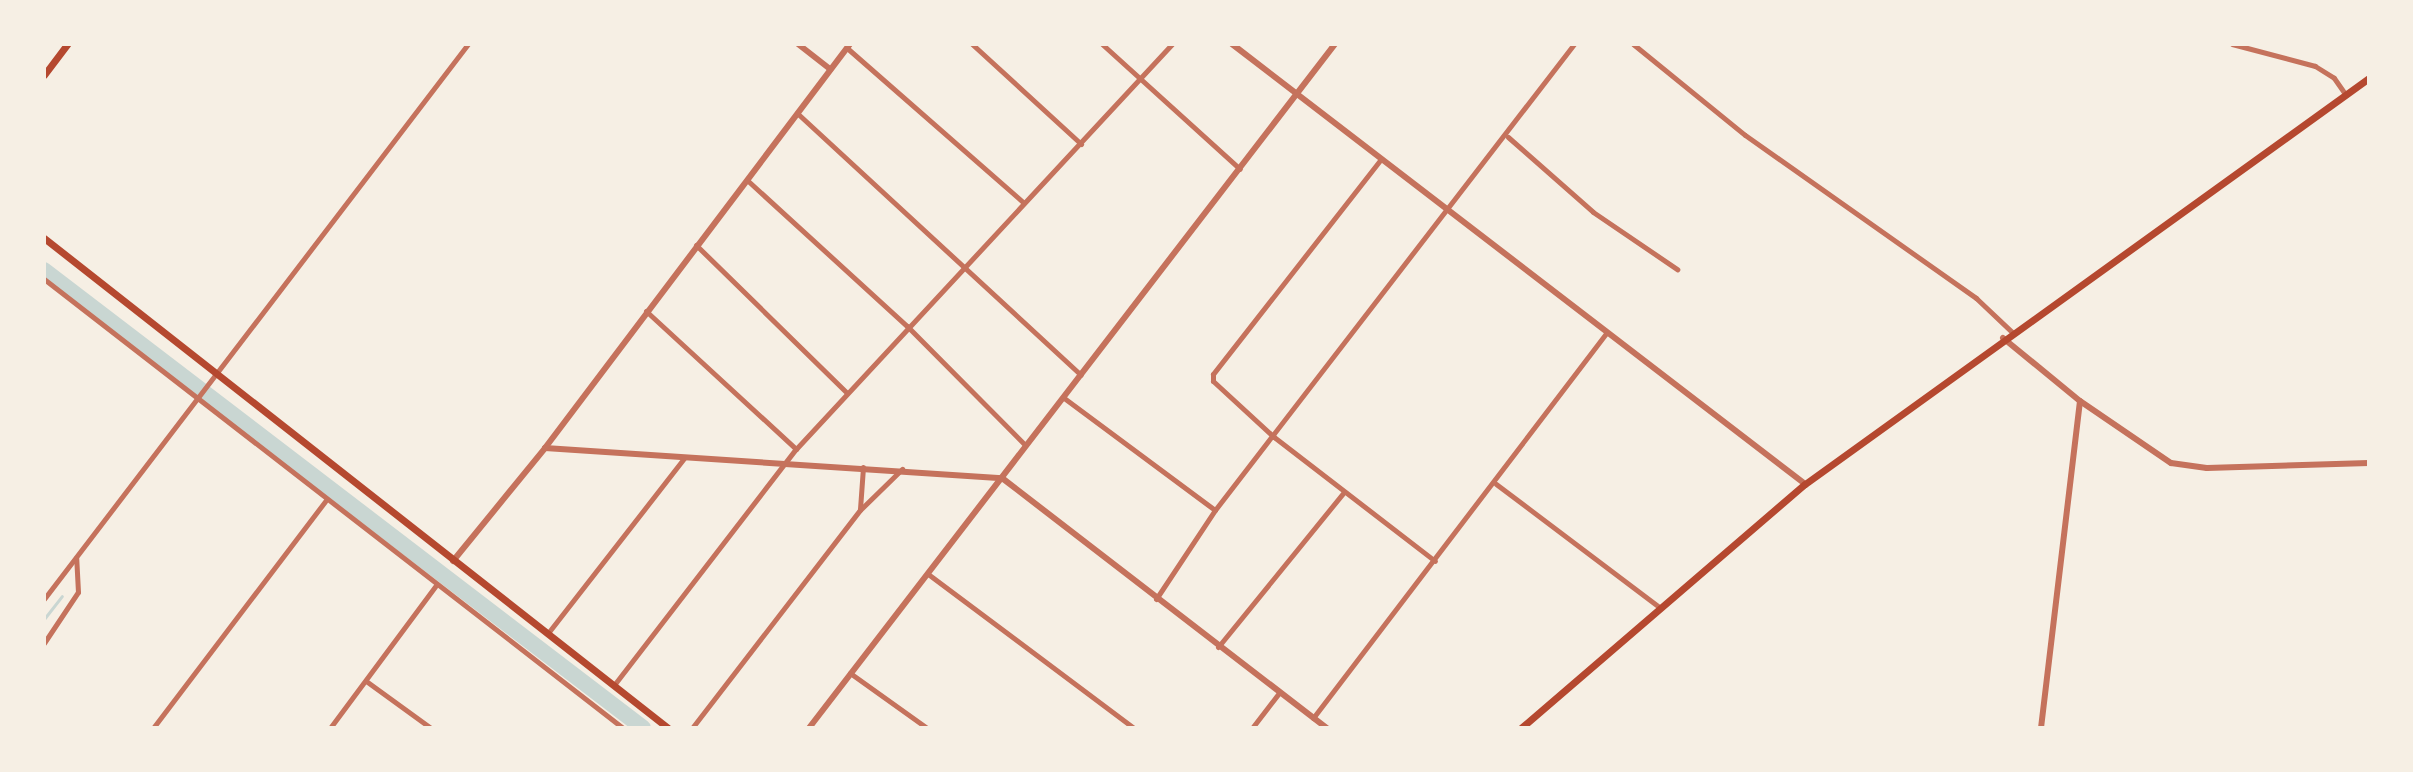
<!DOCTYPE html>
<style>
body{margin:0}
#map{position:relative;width:2413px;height:772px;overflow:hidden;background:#f6efe4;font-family:Roboto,sans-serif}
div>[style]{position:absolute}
.stream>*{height:3px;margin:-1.5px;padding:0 1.5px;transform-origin:1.5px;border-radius:1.5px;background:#c9d6d2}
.river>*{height:16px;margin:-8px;padding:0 8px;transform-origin:8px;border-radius:8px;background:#c9d6d2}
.minor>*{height:5px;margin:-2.5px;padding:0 2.5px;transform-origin:2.5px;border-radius:2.5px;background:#c5725c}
.tertiary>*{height:6px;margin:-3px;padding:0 3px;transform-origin:3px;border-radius:3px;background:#c5725c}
.secondary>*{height:7px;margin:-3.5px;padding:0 3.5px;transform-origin:3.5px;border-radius:3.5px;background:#b5482f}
.primary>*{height:7px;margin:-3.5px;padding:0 3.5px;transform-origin:3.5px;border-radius:3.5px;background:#b5482f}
span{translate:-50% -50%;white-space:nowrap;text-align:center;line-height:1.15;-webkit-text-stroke:8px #f6efe4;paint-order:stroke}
.frame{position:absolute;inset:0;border:46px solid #f6efe4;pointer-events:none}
</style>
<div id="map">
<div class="stream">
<i style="left:44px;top:619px;width:29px;rotate:-52deg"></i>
</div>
<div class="river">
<i style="left:44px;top:270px;width:754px;rotate:37.4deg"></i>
</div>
<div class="minor">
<i style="left:972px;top:44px;width:148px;rotate:42.5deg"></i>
<i style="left:1102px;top:44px;width:186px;rotate:42.2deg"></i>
<i style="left:1633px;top:44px;width:144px;rotate:39.1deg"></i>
<i style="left:1745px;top:135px;width:283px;rotate:35.2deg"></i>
<i style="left:1976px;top:298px;width:50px;rotate:43.4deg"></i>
<i style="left:2232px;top:44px;width:86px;rotate:14.8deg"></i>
<i style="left:2315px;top:66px;width:22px;rotate:32deg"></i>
<i style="left:2334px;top:78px;width:21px;rotate:55deg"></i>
<i style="left:847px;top:48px;width:235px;rotate:41.2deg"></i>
<i style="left:797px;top:113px;width:386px;rotate:42.7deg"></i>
<i style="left:1508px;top:137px;width:113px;rotate:41.4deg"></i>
<i style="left:1593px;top:212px;width:102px;rotate:34.2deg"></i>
<i style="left:1381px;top:159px;width:273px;rotate:128deg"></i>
<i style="left:1213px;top:374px;width:7px;rotate:90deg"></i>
<i style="left:1213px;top:381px;width:83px;rotate:42.6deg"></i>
<i style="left:1274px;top:437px;width:203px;rotate:37.6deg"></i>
<i style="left:747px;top:180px;width:217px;rotate:42.4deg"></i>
<i style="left:907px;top:326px;width:168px;rotate:45.2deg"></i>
<i style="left:696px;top:245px;width:210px;rotate:44.4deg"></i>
<i style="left:44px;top:279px;width:733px;rotate:37.79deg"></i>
<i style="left:646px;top:311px;width:204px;rotate:42.6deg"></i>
<i style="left:1064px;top:398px;width:188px;rotate:36.6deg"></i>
<i style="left:1496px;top:484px;width:203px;rotate:37deg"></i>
<i style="left:860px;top:509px;width:42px;rotate:-85.9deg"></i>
<i style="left:928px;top:574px;width:257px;rotate:36.8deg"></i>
<i style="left:44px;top:599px;width:698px;rotate:-52.62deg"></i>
<i style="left:1156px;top:599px;width:107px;rotate:-56.5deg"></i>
<i style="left:1215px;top:510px;width:588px;rotate:-52.39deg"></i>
<i style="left:548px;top:633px;width:222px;rotate:-52.1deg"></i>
<i style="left:44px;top:643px;width:61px;rotate:-56.3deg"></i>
<i style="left:78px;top:592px;width:34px;rotate:-93deg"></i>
<i style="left:1218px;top:647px;width:198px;rotate:-50.9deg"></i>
<i style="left:850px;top:673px;width:95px;rotate:35.5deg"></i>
<i style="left:366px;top:681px;width:80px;rotate:35.9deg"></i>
<i style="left:614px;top:685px;width:298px;rotate:-52.4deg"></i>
<i style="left:796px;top:449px;width:553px;rotate:-47.13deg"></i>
<i style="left:1313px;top:718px;width:484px;rotate:-52.7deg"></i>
<i style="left:153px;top:728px;width:285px;rotate:-52.8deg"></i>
<i style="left:330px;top:728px;width:179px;rotate:-53.4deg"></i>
<i style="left:692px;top:728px;width:275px;rotate:-52.4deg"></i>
<i style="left:860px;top:510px;width:59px;rotate:-44.3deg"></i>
<i style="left:1252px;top:728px;width:44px;rotate:-52.4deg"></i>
</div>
<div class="tertiary">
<i style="left:798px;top:44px;width:41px;rotate:38deg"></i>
<i style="left:1232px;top:44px;width:722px;rotate:37.52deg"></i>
<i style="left:2003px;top:338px;width:99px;rotate:39.3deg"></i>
<i style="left:2080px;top:401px;width:110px;rotate:34.3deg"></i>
<i style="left:2171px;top:463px;width:36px;rotate:8deg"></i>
<i style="left:2207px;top:468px;width:162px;rotate:-1.8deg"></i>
<i style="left:545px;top:448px;width:458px;rotate:3.8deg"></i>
<i style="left:1002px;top:478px;width:410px;rotate:37.6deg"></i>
<i style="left:453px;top:561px;width:146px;rotate:-50.8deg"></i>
<i style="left:545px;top:448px;width:506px;rotate:-52.95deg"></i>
<i style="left:809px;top:728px;width:863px;rotate:-52.44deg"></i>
<i style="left:2041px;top:728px;width:329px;rotate:-83.2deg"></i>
</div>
<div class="secondary">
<i style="left:44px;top:238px;width:793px;rotate:38.14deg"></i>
</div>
<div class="primary">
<i style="left:44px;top:75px;width:39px;rotate:-53deg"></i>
<i style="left:1521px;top:728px;width:374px;rotate:-40.7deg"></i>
<i style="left:1805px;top:484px;width:695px;rotate:-35.75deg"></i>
</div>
<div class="frame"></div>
</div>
